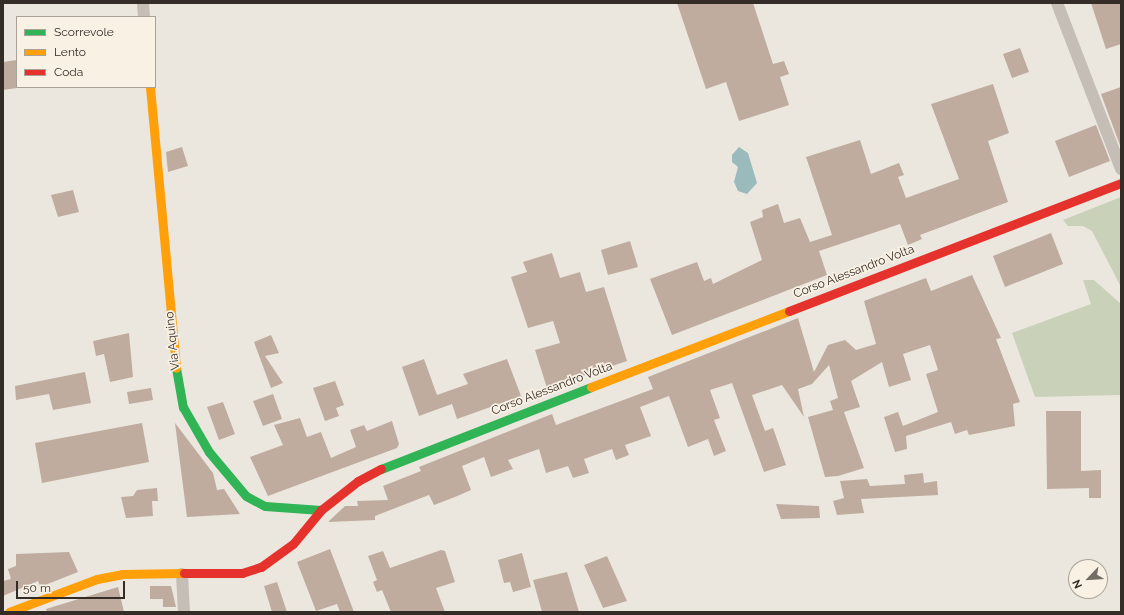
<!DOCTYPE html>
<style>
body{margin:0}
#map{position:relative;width:1124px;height:615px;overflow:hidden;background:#ebe7de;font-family:Raleway,sans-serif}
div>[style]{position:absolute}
.green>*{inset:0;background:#c9d2b8}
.water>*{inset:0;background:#9ababc}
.building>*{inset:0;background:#bfac9f}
.street>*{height:12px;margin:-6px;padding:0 6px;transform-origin:6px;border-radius:6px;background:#c4beb7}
.fast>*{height:9px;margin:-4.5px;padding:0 4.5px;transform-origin:4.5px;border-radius:4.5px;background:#30b455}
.slow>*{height:9px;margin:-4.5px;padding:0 4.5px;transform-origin:4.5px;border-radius:4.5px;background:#ff9f0a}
.jam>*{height:9px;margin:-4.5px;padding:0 4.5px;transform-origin:4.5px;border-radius:4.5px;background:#e5322d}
span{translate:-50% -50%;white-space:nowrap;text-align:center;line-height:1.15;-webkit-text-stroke:3.5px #f9f1e4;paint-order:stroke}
.street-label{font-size:12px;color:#342c26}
.frame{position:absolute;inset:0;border:4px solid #342c26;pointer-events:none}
.legend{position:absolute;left:16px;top:16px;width:140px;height:72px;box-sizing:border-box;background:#f9f1e4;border:1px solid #aaa298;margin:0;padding:5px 7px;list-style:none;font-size:12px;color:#342c26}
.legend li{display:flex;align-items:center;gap:8px;height:20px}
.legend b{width:20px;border:1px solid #aaa298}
.north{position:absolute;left:1068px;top:559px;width:40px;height:40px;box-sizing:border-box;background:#f9f1e4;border:1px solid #aaa298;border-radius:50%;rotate:245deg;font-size:11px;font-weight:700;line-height:16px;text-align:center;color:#342c26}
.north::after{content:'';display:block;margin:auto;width:14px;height:18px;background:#746d66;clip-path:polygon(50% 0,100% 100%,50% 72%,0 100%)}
.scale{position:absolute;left:16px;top:581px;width:109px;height:18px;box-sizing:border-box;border:2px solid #342c26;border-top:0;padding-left:5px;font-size:12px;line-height:14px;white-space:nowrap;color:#342c26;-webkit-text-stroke:3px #f9f1e4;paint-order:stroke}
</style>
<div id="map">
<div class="green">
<i style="clip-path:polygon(1121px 197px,1121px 287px,1092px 231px,1083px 226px,1068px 226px,1063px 220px)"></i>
<i style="clip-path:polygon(1083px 280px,1094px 280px,1121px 304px,1121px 395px,1035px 397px,1012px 333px,1091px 304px)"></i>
</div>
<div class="water">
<i style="clip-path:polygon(739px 147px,748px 153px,757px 183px,747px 194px,738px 191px,734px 182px,738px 167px,732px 162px,732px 155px)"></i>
</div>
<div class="building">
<i style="clip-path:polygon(677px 3px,753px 3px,773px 64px,784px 61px,789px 74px,780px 77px,789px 105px,739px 121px,726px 82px,706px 89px)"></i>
<i style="clip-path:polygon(1091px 3px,1121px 3px,1121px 44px,1106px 49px)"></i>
<i style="clip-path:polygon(1020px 48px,1029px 72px,1012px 78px,1003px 54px)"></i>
<i style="clip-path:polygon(17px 60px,17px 88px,3px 90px,3px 62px)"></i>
<i style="clip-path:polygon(993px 84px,1009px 133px,988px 141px,1008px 202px,920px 235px,922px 239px,908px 245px,900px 224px,819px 251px,827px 275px,672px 335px,650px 279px,697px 262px,704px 281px,711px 278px,713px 284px,762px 260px,750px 222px,763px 217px,762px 210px,778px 204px,784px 223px,800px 218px,810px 242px,832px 235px,806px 157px,860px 140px,871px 174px,899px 163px,904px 175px,898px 177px,906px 198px,959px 179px,931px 104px)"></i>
<i style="clip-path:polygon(1121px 87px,1121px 148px,1101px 94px)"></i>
<i style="clip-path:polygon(1096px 125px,1110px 161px,1069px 177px,1055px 141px)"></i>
<i style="clip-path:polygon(182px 147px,188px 166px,168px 172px,166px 152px)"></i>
<i style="clip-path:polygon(73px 190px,79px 212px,58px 217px,51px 195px)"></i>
<i style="clip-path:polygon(1051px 233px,1063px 264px,1005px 287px,993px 256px)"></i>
<i style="clip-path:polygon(630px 241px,638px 267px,608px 275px,601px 250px)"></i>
<i style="clip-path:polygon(552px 253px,560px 278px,580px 272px,586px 292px,604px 287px,627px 361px,547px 388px,535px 350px,560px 343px,553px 321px,528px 328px,511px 277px,527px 272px,523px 262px)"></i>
<i style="clip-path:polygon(972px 275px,1001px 338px,996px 339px,1020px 402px,1013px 404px,1015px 426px,969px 435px,967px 430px,955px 434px,951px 422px,906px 436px,907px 449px,895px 452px,884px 417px,898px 412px,903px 426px,938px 412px,926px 374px,938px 370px,930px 345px,903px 354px,911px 380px,889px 387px,882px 362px,851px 381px,860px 407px,844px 412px,864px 468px,838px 476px,825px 477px,808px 417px,833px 410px,830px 401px,838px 398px,829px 365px,812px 384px,798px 389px,804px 417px,782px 385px,752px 395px,765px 431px,773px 428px,786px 465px,764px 472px,732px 383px,710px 390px,720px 418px,714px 420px,726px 451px,714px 456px,708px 439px,688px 447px,669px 396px,640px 407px,651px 436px,625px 445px,629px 455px,616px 460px,612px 449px,584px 459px,589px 473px,573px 478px,568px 466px,546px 473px,539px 449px,508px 460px,513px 469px,491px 477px,484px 457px,462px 466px,471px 490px,455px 497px,434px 505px,429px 495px,375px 516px,375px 520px,328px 522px,345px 506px,358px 506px,357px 501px,388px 500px,383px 486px,421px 471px,419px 467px,552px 414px,556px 425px,653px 389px,648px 377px,798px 318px,814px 372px,828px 345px,845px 340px,856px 350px,876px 344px,864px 301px,926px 278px,931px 291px)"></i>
<i style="clip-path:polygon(129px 333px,133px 377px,110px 382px,104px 354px,96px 356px,93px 341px)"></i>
<i style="clip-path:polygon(271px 335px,279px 353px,265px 356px,283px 383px,271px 388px,254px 342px)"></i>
<i style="clip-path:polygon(424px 359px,437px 395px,468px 384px,463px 374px,507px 359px,521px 396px,457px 419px,452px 404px,419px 416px,402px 367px)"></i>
<i style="clip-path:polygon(85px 372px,91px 403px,53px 410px,49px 394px,16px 400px,15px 386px)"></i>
<i style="clip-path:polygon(335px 381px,344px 405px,336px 408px,339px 416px,325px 421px,313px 388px)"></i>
<i style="clip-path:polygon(151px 388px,153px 400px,129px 404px,127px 392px)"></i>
<i style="clip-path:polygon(273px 394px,282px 419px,263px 426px,253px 401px)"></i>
<i style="clip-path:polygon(223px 402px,235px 434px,219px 440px,207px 407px)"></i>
<i style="clip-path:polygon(1046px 411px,1081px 411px,1081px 471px,1101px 470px,1101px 498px,1089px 498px,1089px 488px,1047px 489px)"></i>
<i style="clip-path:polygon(300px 418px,307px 437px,321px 432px,331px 458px,356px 447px,350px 430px,364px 425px,367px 431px,392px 421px,399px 444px,397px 448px,268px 496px,250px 457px,283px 445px,274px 425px)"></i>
<i style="clip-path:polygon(142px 423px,149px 462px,42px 483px,35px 443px)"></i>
<i style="clip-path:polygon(175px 423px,213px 473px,217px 490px,224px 489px,240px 514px,187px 517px)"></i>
<i style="clip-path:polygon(923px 473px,924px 483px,937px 481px,938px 495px,861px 499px,864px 513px,837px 515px,833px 501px,844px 498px,840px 481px,867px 479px,870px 486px,905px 484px,904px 475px)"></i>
<i style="clip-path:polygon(157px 488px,158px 501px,152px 501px,153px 516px,126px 518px,121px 497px,133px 496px,137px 490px)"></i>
<i style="clip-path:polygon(776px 504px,819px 506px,820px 518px,781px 519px)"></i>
<i style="clip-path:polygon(330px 549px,354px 612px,340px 612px,337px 604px,316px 611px,297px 562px)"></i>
<i style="clip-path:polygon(441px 550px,445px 551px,455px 582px,436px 588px,445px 612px,391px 612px,382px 590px,377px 592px,373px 582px,377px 580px,368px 556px,383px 551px,390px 568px)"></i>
<i style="clip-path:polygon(69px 552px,78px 572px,40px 587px,38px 581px,3px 596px,3px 581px,11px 579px,8px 569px,16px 566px,16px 554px)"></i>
<i style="clip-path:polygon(522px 553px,531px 587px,513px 592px,510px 582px,504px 583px,498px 560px)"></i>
<i style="clip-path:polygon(607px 556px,627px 601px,603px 608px,584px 565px)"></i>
<i style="clip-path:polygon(567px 572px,579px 612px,542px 612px,533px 580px)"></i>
<i style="clip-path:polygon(277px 582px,287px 612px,272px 612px,264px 586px)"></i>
<i style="clip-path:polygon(150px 586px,171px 586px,176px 607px,163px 607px,163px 599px,150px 599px)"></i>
<i style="clip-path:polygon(118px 587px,124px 612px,47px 612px,46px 609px)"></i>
</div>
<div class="street">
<i style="left:143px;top:3px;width:14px;rotate:86deg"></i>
<i style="left:1057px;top:3px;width:178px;rotate:68.9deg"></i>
<i style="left:182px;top:574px;width:38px;rotate:87deg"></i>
</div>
<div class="fast">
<i style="left:176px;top:368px;width:40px;rotate:80deg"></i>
<i style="left:183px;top:407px;width:52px;rotate:60deg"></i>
<i style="left:209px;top:452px;width:57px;rotate:49.9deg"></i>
<i style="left:246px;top:496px;width:21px;rotate:28deg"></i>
<i style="left:265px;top:506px;width:56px;rotate:4.1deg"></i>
<i style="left:381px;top:469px;width:225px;rotate:-21.3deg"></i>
</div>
<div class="slow">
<i style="left:150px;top:87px;width:282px;rotate:84.7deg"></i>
<i style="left:591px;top:387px;width:212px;rotate:-21deg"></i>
<i style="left:9px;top:612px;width:94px;rotate:-20.6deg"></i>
<i style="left:97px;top:579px;width:25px;rotate:-11deg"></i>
<i style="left:122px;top:574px;width:62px;rotate:-0.9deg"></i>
</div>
<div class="jam">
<i style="left:789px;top:311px;width:356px;rotate:-21.1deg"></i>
<i style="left:184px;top:573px;width:58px"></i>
<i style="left:242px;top:573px;width:20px;rotate:-18deg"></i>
<i style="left:261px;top:567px;width:39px;rotate:-36deg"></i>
<i style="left:293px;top:544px;width:44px;rotate:-50.5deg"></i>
<i style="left:321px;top:510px;width:47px;rotate:-38.1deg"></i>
<i style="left:358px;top:481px;width:26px;rotate:-28deg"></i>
</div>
<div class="street-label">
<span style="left:854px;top:272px;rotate:-21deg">Corso Alessandro Volta</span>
<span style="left:173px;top:341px;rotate:-96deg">Via Aquino</span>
<span style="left:552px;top:389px;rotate:-21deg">Corso Alessandro Volta</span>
</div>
<div class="frame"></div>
<ul class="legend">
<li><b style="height:5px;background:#30b455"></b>Scorrevole</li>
<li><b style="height:5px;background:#ff9f0a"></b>Lento</li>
<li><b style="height:5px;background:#e5322d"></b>Coda</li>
</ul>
<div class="north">N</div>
<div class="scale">50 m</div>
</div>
